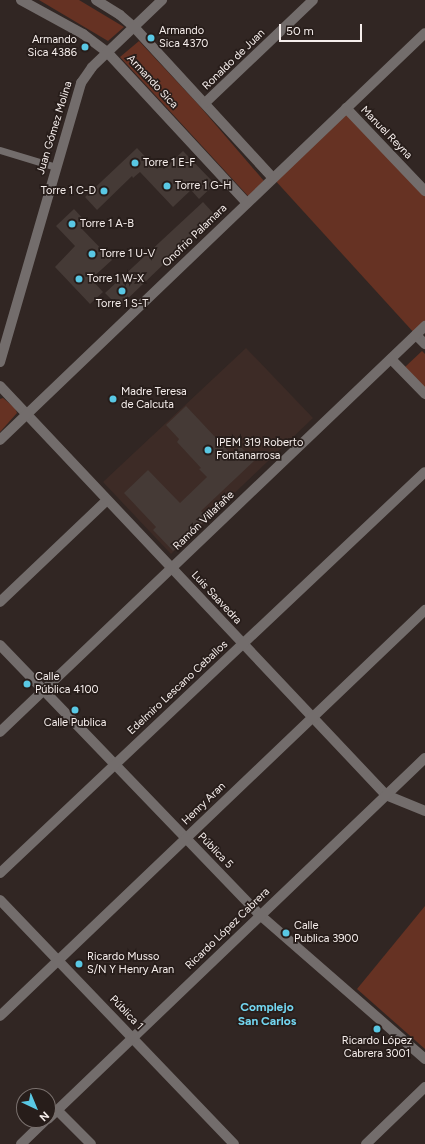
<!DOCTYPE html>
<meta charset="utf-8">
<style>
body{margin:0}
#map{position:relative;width:425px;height:1144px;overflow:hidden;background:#312623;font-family:Figtree,sans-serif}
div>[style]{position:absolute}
.built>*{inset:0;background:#3d2b26}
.green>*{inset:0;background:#663223}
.building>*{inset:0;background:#453a36}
.service>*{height:7px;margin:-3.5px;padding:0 3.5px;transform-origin:3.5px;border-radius:3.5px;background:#736d6c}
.minor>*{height:10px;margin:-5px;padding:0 5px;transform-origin:5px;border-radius:5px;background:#736d6c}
.dots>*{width:11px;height:11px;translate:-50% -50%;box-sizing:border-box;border:2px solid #271d1a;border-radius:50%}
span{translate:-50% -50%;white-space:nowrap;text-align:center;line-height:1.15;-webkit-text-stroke:3.5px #271d1a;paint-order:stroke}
.poi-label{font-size:11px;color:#f6eeec}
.left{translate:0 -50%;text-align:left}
.right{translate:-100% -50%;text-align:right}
.street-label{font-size:11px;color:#f6eeec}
.neighbourhood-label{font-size:12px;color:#73d6f0;font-weight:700}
.north{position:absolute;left:16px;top:1088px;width:40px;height:40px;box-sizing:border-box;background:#271d1a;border:1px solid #7a716e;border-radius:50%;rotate:136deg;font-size:11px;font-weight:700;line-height:16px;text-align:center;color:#f6eeec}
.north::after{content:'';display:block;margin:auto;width:14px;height:18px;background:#59c8e4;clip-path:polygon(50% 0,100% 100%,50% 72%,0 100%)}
.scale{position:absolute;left:279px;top:24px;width:83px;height:18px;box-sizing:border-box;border:2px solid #f6eeec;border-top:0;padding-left:5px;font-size:12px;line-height:14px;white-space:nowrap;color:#f6eeec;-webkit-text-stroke:3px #271d1a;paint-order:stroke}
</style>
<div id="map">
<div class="built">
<i style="clip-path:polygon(246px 348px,313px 418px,171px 554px,103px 482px)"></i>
</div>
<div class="green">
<i style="clip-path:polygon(39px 0,79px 0,124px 27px,108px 41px)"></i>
<i style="clip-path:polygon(139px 41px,197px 103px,264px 181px,249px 197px,120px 57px)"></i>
<i style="clip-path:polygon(346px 108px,425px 191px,425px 326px,416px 335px,273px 178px)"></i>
<i style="clip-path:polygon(422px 351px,425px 354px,425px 388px,405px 367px)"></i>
<i style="clip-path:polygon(3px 398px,15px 408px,17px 413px,0 432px,0 399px)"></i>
<i style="clip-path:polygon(425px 906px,425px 1049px,357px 989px)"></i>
</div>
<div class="building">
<i style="clip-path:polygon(137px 148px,157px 169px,160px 166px,164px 169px,183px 151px,215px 184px,199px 199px,191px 190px,173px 207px,140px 172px,133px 178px,132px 176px,97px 210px,85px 197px)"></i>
<i style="clip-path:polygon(203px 202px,215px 215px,119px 307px,105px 293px)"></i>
<i style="clip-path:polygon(74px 209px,87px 223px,81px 228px,112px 260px,91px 279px,103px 292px,90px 304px,55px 267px,75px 246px,56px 226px)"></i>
<i style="clip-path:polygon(186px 406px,232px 455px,240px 446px,254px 461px,201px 511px,208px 518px,173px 551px,153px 530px,156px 527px,124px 493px,148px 470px,180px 503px,207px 477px,199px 469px,201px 468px,177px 442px,179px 439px,166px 425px)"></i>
</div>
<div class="service">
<i style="left:0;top:150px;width:59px;rotate:16.9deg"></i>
</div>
<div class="minor">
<i style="left:21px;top:0;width:71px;rotate:28.7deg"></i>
<i style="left:83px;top:34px;width:30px;rotate:37deg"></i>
<i style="left:107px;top:52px;width:206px;rotate:47.2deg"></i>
<i style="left:96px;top:0;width:28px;rotate:32deg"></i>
<i style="left:120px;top:15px;width:18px;rotate:41deg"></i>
<i style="left:134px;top:27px;width:205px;rotate:47.4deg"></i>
<i style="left:205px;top:103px;width:149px;rotate:-43.6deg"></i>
<i style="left:346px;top:108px;width:115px;rotate:46.4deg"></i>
<i style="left:416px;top:335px;width:13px;rotate:45deg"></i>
<i style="left:391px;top:359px;width:49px;rotate:45.8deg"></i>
<i style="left:0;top:362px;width:291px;rotate:-73.8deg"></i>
<i style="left:81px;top:83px;width:19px;rotate:-55deg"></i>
<i style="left:92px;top:67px;width:97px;rotate:-43.7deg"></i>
<i style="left:0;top:386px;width:562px;rotate:46.66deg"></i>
<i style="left:386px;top:795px;width:42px;rotate:22.3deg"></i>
<i style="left:0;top:440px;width:588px;rotate:-43.76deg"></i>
<i style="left:0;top:602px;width:148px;rotate:-43.6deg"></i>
<i style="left:0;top:645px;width:375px;rotate:46.1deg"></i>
<i style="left:260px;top:915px;width:219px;rotate:41.1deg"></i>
<i style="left:0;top:732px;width:588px;rotate:-43.69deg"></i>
<i style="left:0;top:873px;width:584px;rotate:-43.34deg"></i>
<i style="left:0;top:900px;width:338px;rotate:46.2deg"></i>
<i style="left:0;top:1016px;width:588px;rotate:-43.69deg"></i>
<i style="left:57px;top:1110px;width:48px;rotate:45deg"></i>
<i style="left:48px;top:1119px;width:522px;rotate:-43.76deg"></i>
<i style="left:21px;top:1144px;width:35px;rotate:-44deg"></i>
<i style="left:366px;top:1144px;width:82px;rotate:-44deg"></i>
</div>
<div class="dots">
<i style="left:151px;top:38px;background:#59c8e4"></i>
<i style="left:85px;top:47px;background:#59c8e4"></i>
<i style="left:135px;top:163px;background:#59c8e4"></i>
<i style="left:167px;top:186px;background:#59c8e4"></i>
<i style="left:104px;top:191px;background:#59c8e4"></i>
<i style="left:72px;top:224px;background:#59c8e4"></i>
<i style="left:92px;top:254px;background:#59c8e4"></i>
<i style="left:79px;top:279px;background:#59c8e4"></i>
<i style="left:122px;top:291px;background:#59c8e4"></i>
<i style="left:113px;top:399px;background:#59c8e4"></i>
<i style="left:208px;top:450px;background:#59c8e4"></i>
<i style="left:27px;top:684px;background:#59c8e4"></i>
<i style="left:75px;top:710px;background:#59c8e4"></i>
<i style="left:286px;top:933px;background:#59c8e4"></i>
<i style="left:79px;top:964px;background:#59c8e4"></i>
<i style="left:377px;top:1029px;background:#59c8e4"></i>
</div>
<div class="poi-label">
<span class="left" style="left:159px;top:38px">Armando<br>Sica 4370</span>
<span class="right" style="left:77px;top:47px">Armando<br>Sica 4386</span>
<span class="left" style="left:143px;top:163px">Torre 1 E-F</span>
<span class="left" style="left:175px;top:186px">Torre 1 G-H</span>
<span class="right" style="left:96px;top:191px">Torre 1 C-D</span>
<span class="left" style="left:80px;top:224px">Torre 1 A-B</span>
<span class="left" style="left:100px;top:254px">Torre 1 U-V</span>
<span class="left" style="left:87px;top:279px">Torre 1 W-X</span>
<span style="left:122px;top:304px">Torre 1 S-T</span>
<span class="left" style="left:121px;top:399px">Madre Teresa<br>de Calcuta</span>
<span class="left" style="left:216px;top:450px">IPEM 319 Roberto<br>Fontanarrosa</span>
<span class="left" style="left:35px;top:684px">Calle<br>Pública 4100</span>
<span style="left:75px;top:723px">Calle Publica</span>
<span class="left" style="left:294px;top:933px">Calle<br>Publica 3900</span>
<span class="left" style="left:87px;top:964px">Ricardo Musso<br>S/N Y Henry Aran</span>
<span style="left:377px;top:1048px">Ricardo López<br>Cabrera 3001</span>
</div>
<div class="street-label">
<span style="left:234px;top:60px;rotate:-44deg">Ronaldo de Juan</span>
<span style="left:152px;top:82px;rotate:47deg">Armando Sica</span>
<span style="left:55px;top:128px;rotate:-73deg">Juan Gómez Molina</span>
<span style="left:386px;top:133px;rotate:46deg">Manuel Reyna</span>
<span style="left:195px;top:236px;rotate:-44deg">Onofrio Palamara</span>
<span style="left:204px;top:521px;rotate:-44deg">Ramón Villafañe</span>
<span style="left:216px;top:598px;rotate:47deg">Luis Saavedra</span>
<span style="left:178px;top:688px;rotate:-43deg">Edelmiro Lescano Ceballos</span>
<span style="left:204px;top:804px;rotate:-44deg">Henry Aran</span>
<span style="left:215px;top:851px;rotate:46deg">Pública 5</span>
<span style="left:228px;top:929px;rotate:-44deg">Ricardo López Cabrera</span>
<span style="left:126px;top:1013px;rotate:46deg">Pública 1</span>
</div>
<div class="neighbourhood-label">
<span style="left:267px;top:1015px">Complejo<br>San Carlos</span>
</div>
<div class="north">N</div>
<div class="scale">50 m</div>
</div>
